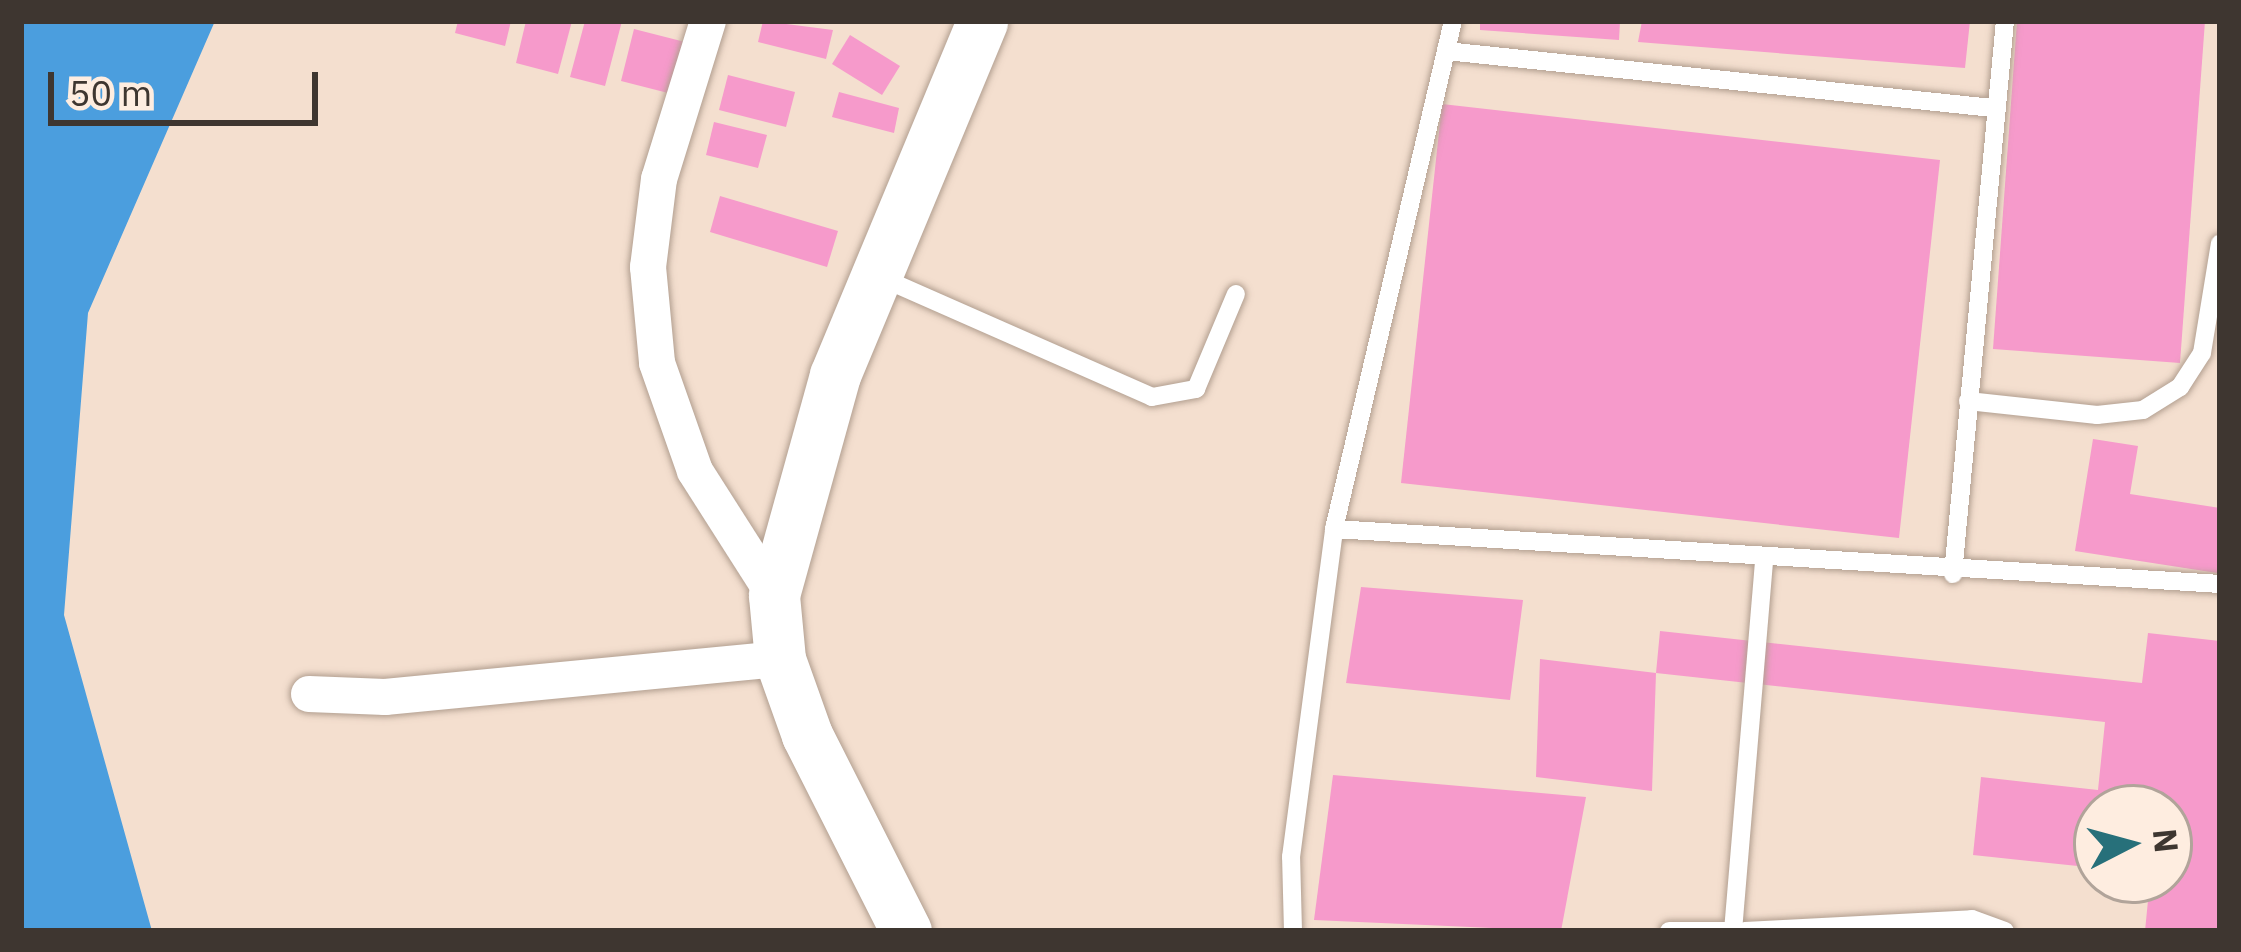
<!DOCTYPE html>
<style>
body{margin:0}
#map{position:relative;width:2241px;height:952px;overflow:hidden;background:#f4dfcf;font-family:"IBM Plex Sans",sans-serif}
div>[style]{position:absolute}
.water>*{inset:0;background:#4b9ede}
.building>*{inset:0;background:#f69acb}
.roads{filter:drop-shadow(0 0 3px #b29f90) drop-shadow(0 0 3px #b29f90)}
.lane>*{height:18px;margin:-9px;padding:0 9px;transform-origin:9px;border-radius:9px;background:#fff}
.street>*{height:36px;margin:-18px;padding:0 18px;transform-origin:18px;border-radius:18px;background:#fff}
.secondary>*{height:51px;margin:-25.5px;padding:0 25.5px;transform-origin:25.5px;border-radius:25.5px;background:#fff}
span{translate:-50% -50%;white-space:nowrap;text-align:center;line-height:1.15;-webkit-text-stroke:12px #feede0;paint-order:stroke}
.frame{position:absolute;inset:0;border:24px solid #3e3630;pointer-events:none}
.north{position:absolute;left:2073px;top:784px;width:120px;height:120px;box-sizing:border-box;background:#feede0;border:3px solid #b1a49a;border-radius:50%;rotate:84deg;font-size:33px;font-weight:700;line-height:48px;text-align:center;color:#3e3630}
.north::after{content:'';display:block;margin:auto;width:42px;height:54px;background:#27707a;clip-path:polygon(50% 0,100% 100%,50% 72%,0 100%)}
.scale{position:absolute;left:48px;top:72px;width:270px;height:54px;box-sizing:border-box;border:6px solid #3e3630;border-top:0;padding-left:15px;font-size:36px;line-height:42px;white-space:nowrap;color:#3e3630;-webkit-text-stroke:9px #feede0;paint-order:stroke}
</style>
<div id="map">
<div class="water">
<i style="clip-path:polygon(21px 21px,215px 21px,88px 313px,64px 615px,152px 931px,21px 931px)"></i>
</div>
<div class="building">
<i style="clip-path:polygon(458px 21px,511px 21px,505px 46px,455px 33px)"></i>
<i style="clip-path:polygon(526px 21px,572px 21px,558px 74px,516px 63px)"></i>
<i style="clip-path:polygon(585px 21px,622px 21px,605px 86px,570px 77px)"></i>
<i style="clip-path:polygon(763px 21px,833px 30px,826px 59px,758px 42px)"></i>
<i style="clip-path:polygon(1480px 21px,1620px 21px,1619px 40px,1480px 30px)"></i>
<i style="clip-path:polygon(1642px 21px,1970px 21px,1965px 68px,1638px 42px)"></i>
<i style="clip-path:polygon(2017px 21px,2205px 21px,2180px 363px,1993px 349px)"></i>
<i style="clip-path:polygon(634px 29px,685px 42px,672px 94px,621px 81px)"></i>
<i style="clip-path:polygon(850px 35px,900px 66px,882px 95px,832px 64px)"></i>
<i style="clip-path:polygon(728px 75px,795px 92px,786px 127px,719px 110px)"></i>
<i style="clip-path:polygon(839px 92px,899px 108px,894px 133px,832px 117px)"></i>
<i style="clip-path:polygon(1442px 104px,1940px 160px,1899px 538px,1401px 483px)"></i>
<i style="clip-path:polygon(714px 122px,767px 135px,758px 168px,706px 155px)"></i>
<i style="clip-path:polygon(720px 196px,838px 231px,827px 267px,710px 232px)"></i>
<i style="clip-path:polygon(2093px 439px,2138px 446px,2130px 494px,2220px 508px,2217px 573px,2075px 551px)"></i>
<i style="clip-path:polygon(1361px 587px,1523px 600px,1510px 700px,1346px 683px)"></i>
<i style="clip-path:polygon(1660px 631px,2142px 683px,2148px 633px,2220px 641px,2220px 931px,2145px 931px,2150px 880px,2169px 880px,2169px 808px,2097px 808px,2097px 868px,1973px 855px,1981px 777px,2098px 790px,2105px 722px,1656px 673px)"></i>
<i style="clip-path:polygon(1540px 659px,1656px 673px,1652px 791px,1536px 777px)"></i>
<i style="clip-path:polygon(1333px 775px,1586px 797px,1561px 931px,1314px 920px)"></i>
</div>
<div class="roads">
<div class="lane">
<i style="left:1446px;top:51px;width:550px;rotate:5.95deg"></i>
<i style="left:880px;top:277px;width:297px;rotate:23.8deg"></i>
<i style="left:1152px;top:397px;width:45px;rotate:-10.3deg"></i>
<i style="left:1196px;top:389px;width:103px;rotate:-67.2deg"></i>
<i style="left:1968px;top:401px;width:130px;rotate:6.2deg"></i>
<i style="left:2097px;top:415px;width:46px;rotate:-6.2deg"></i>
<i style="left:2143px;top:410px;width:44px;rotate:-31.9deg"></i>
<i style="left:2180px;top:387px;width:40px;rotate:-57.1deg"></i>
<i style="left:2202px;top:353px;width:111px;rotate:-80.7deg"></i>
<i style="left:1334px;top:529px;width:888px;rotate:3.55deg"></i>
<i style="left:1953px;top:574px;width:555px;rotate:-84.63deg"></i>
<i style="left:1293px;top:931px;width:74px;rotate:-91.5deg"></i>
<i style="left:1291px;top:857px;width:331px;rotate:-82.5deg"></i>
<i style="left:1334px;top:529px;width:522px;rotate:-76.82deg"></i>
<i style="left:1669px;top:931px;width:61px"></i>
<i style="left:1733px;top:931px;width:373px;rotate:-85.2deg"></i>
<i style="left:1745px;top:931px;width:227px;rotate:-3deg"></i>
<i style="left:1972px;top:919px;width:35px;rotate:20deg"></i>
</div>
<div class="street">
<i style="left:708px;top:21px;width:165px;rotate:107.2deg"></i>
<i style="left:659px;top:179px;width:89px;rotate:97.1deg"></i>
<i style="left:648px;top:267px;width:96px;rotate:84.6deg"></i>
<i style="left:657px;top:363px;width:114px;rotate:70.6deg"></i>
<i style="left:695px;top:471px;width:147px;rotate:57.5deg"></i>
<i style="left:309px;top:694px;width:76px;rotate:2.3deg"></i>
<i style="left:385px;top:697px;width:397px;rotate:-5.5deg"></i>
</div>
<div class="secondary">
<i style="left:906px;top:931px;width:220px;rotate:-116.8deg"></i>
<i style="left:807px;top:735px;width:81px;rotate:-109.6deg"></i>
<i style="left:780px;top:659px;width:64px;rotate:-95.4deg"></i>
<i style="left:774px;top:595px;width:228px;rotate:-74.5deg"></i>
<i style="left:835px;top:375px;width:383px;rotate:-67.4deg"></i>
</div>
</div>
<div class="frame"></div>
<div class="north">N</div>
<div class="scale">50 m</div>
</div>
